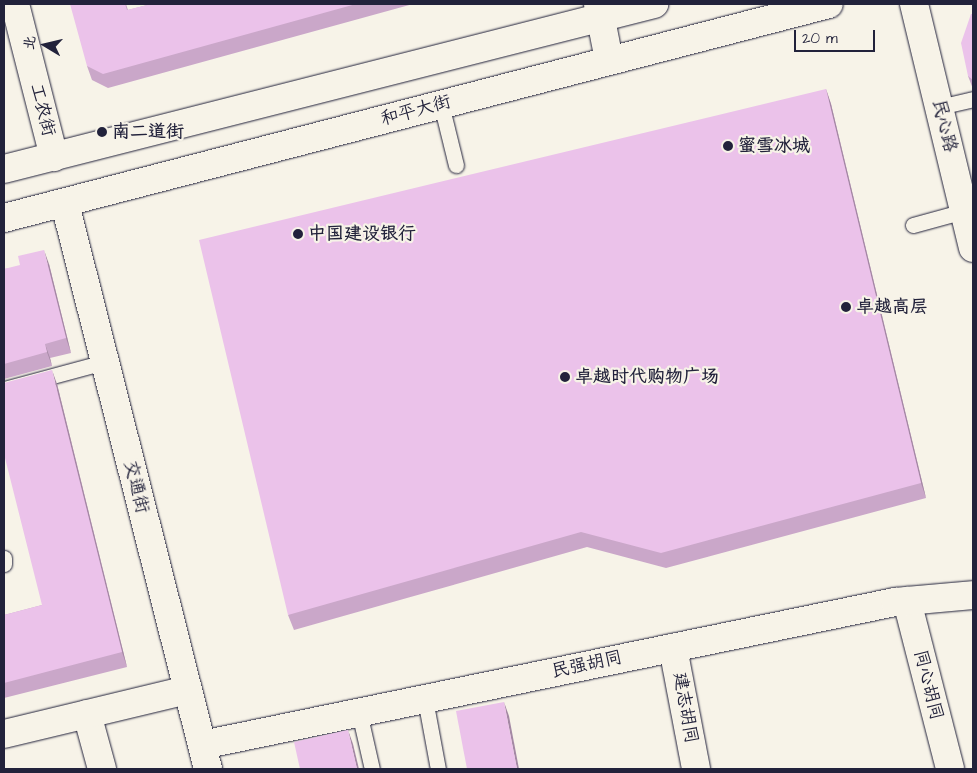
<!DOCTYPE html>
<meta charset="utf-8">
<style>
body{margin:0}
#map{position:relative;width:977px;height:773px;overflow:hidden;background:#f7f3e8;font-family:"Architects Daughter","LXGW WenKai TC",sans-serif}
div>[style]{position:absolute}
.roads{filter:drop-shadow(0 0 1px #22223b) drop-shadow(0 0 1px #22223b)}
.lane>*{height:15px;margin:-7.5px;padding:0 7.5px;transform-origin:7.5px;border-radius:7.5px;background:#f7f3e8}
.street>*{height:28px;margin:-14px;padding:0 14px;transform-origin:14px;border-radius:14px;background:#f7f3e8}
.secondary>*{height:28px;margin:-14px;padding:0 14px;transform-origin:14px;border-radius:14px;background:#f7f3e8}
.primary>*{height:28px;margin:-14px;padding:0 14px;transform-origin:14px;border-radius:14px;background:#f7f3e8}
.wall>*{inset:0;background:#caa7c9}
.shaded-wall>*{inset:0;background:#a488a4}
.building>*{inset:0;background:#ebc2ea}
.dots>*{width:14px;height:14px;translate:-50% -50%;box-sizing:border-box;border:2px solid #f7f3e8;border-radius:50%}
span{translate:-50% -50%;white-space:nowrap;text-align:center;line-height:1.15;-webkit-text-stroke:4.5px #f7f3e8;paint-order:stroke}
.street-label{font-size:18px;color:#22223b}
.poi-label{font-size:18px;color:#22223b;font-weight:700}
.left{translate:0 -50%;text-align:left}
.frame{position:absolute;inset:0;border:5px solid #22223b;pointer-events:none}
.north{position:absolute;left:20px;top:20px;width:50px;height:50px;-webkit-text-stroke:4px #f7f3e8;paint-order:stroke;rotate:279deg;font-size:14px;font-weight:700;line-height:20px;text-align:center;color:#22223b}
.north::after{content:'';display:block;margin:auto;width:18px;height:22px;background:#22223b;clip-path:polygon(50% 0,100% 100%,50% 72%,0 100%)}
.scale{position:absolute;left:794px;top:30px;width:81px;height:22px;box-sizing:border-box;border:2px solid #22223b;border-top:0;padding-left:6px;font-size:15px;line-height:18px;white-space:nowrap;color:#22223b;-webkit-text-stroke:4px #f7f3e8;paint-order:stroke}
</style>
<div id="map">
<div class="roads">
<div class="lane">
<i style="left:441px;top:104px;width:63px;rotate:76.2deg"></i>
<i style="left:939px;top:107px;width:35px;rotate:-13deg"></i>
<i style="left:913px;top:225px;width:53px;rotate:-15.4deg"></i>
<i style="left:4px;top:389px;width:104px;rotate:-15.1deg"></i>
<i style="left:4px;top:558px;width:6px;rotate:90deg"></i>
<i style="left:425px;top:699px;width:71px;rotate:79.5deg"></i>
<i style="left:359px;top:712px;width:58px;rotate:77.2deg"></i>
</div>
<div class="street">
<i style="left:598px;top:4px;width:57px;rotate:78.9deg"></i>
<i style="left:914px;top:4px;width:251px;rotate:76.4deg"></i>
<i style="left:907px;top:601px;width:173px;rotate:75.6deg"></i>
<i style="left:673px;top:648px;width:123px;rotate:79.2deg"></i>
<i style="left:87px;top:714px;width:57px;rotate:74.7deg"></i>
<i style="left:4px;top:734px;width:188px;rotate:-13.5deg"></i>
<i style="left:202px;top:745px;width:708px;rotate:-11.66deg"></i>
<i style="left:895px;top:602px;width:78px;rotate:-5.1deg"></i>
</div>
<div class="secondary">
<i style="left:15px;top:4px;width:158px;rotate:75.7deg"></i>
<i style="left:65px;top:204px;width:583px;rotate:75.8deg"></i>
</div>
<div class="primary">
<i style="left:4px;top:169px;width:671px;rotate:-14.24deg"></i>
<i style="left:4px;top:218px;width:852px;rotate:-14.54deg"></i>
</div>
</div>
<div class="wall">
<i style="clip-path:polygon(126px 4px,128px 10px,151px 4px,413px 4px,108px 88px,92px 80px,87px 66px)"></i>
<i style="clip-path:polygon(973px 14px,973px 89px,968px 76px)"></i>
<i style="clip-path:polygon(826px 89px,831px 104px,926px 498px,666px 568px,587px 547px,294px 630px,288px 615px)"></i>
<i style="clip-path:polygon(49px 264px,71px 353px,50px 358px,52px 366px,4px 379px,4px 269px)"></i>
<i style="clip-path:polygon(57px 384px,127px 667px,4px 698px,4px 615px,42px 605px)"></i>
</div>
<div class="shaded-wall">
<i style="clip-path:polygon(826px 89px,831px 104px,926px 498px,921px 483px)"></i>
<i style="clip-path:polygon(44px 250px,49px 264px,71px 353px,66px 338px)"></i>
<i style="clip-path:polygon(45px 344px,50px 358px,52px 366px,47px 352px)"></i>
<i style="clip-path:polygon(52px 370px,57px 384px,127px 667px,122px 652px)"></i>
<i style="clip-path:polygon(504px 702px,509px 716px,519px 769px,517px 769px)"></i>
<i style="clip-path:polygon(348px 730px,353px 744px,359px 769px,357px 769px)"></i>
</div>
<div class="building">
<i style="clip-path:polygon(70px 4px,125px 4px,127px 10px,151px 4px,356px 4px,103px 74px,87px 66px)"></i>
<i style="clip-path:polygon(971px 14px,973px 14px,973px 80px,968px 76px,961px 43px)"></i>
<i style="clip-path:polygon(826px 89px,921px 483px,661px 553px,581px 532px,288px 615px,199px 240px)"></i>
<i style="clip-path:polygon(44px 250px,66px 338px,45px 344px,47px 352px,4px 364px,4px 269px,20px 265px,18px 256px)"></i>
<i style="clip-path:polygon(52px 370px,122px 652px,4px 683px,4px 615px,42px 605px,4px 454px,4px 383px)"></i>
<i style="clip-path:polygon(504px 702px,517px 769px,467px 769px,456px 711px)"></i>
<i style="clip-path:polygon(348px 730px,357px 769px,300px 769px,294px 742px)"></i>
</div>
<div class="dots">
<i style="left:102px;top:132px;background:#22223b"></i>
<i style="left:728px;top:146px;background:#22223b"></i>
<i style="left:298px;top:234px;background:#22223b"></i>
<i style="left:846px;top:307px;background:#22223b"></i>
<i style="left:565px;top:377px;background:#22223b"></i>
</div>
<div class="street-label">
<span style="left:42px;top:110px;rotate:76deg">工农街</span>
<span style="left:416px;top:111px;rotate:-15deg">和平大街</span>
<span style="left:944px;top:126px;rotate:76deg">民心路</span>
<span style="left:136px;top:487px;rotate:76deg">交通街</span>
<span style="left:587px;top:665px;rotate:-12deg">民强胡同</span>
<span style="left:928px;top:685px;rotate:76deg">同心胡同</span>
<span style="left:685px;top:708px;rotate:80deg">建志胡同</span>
</div>
<div class="poi-label">
<span class="left" style="left:112px;top:132px">南二道街</span>
<span class="left" style="left:738px;top:146px">蜜雪冰城</span>
<span class="left" style="left:308px;top:234px">中国建设银行</span>
<span class="left" style="left:856px;top:307px">卓越高层</span>
<span class="left" style="left:575px;top:377px">卓越时代购物广场</span>
</div>
<div class="frame"></div>
<div class="north">北</div>
<div class="scale">20 m</div>
</div>
